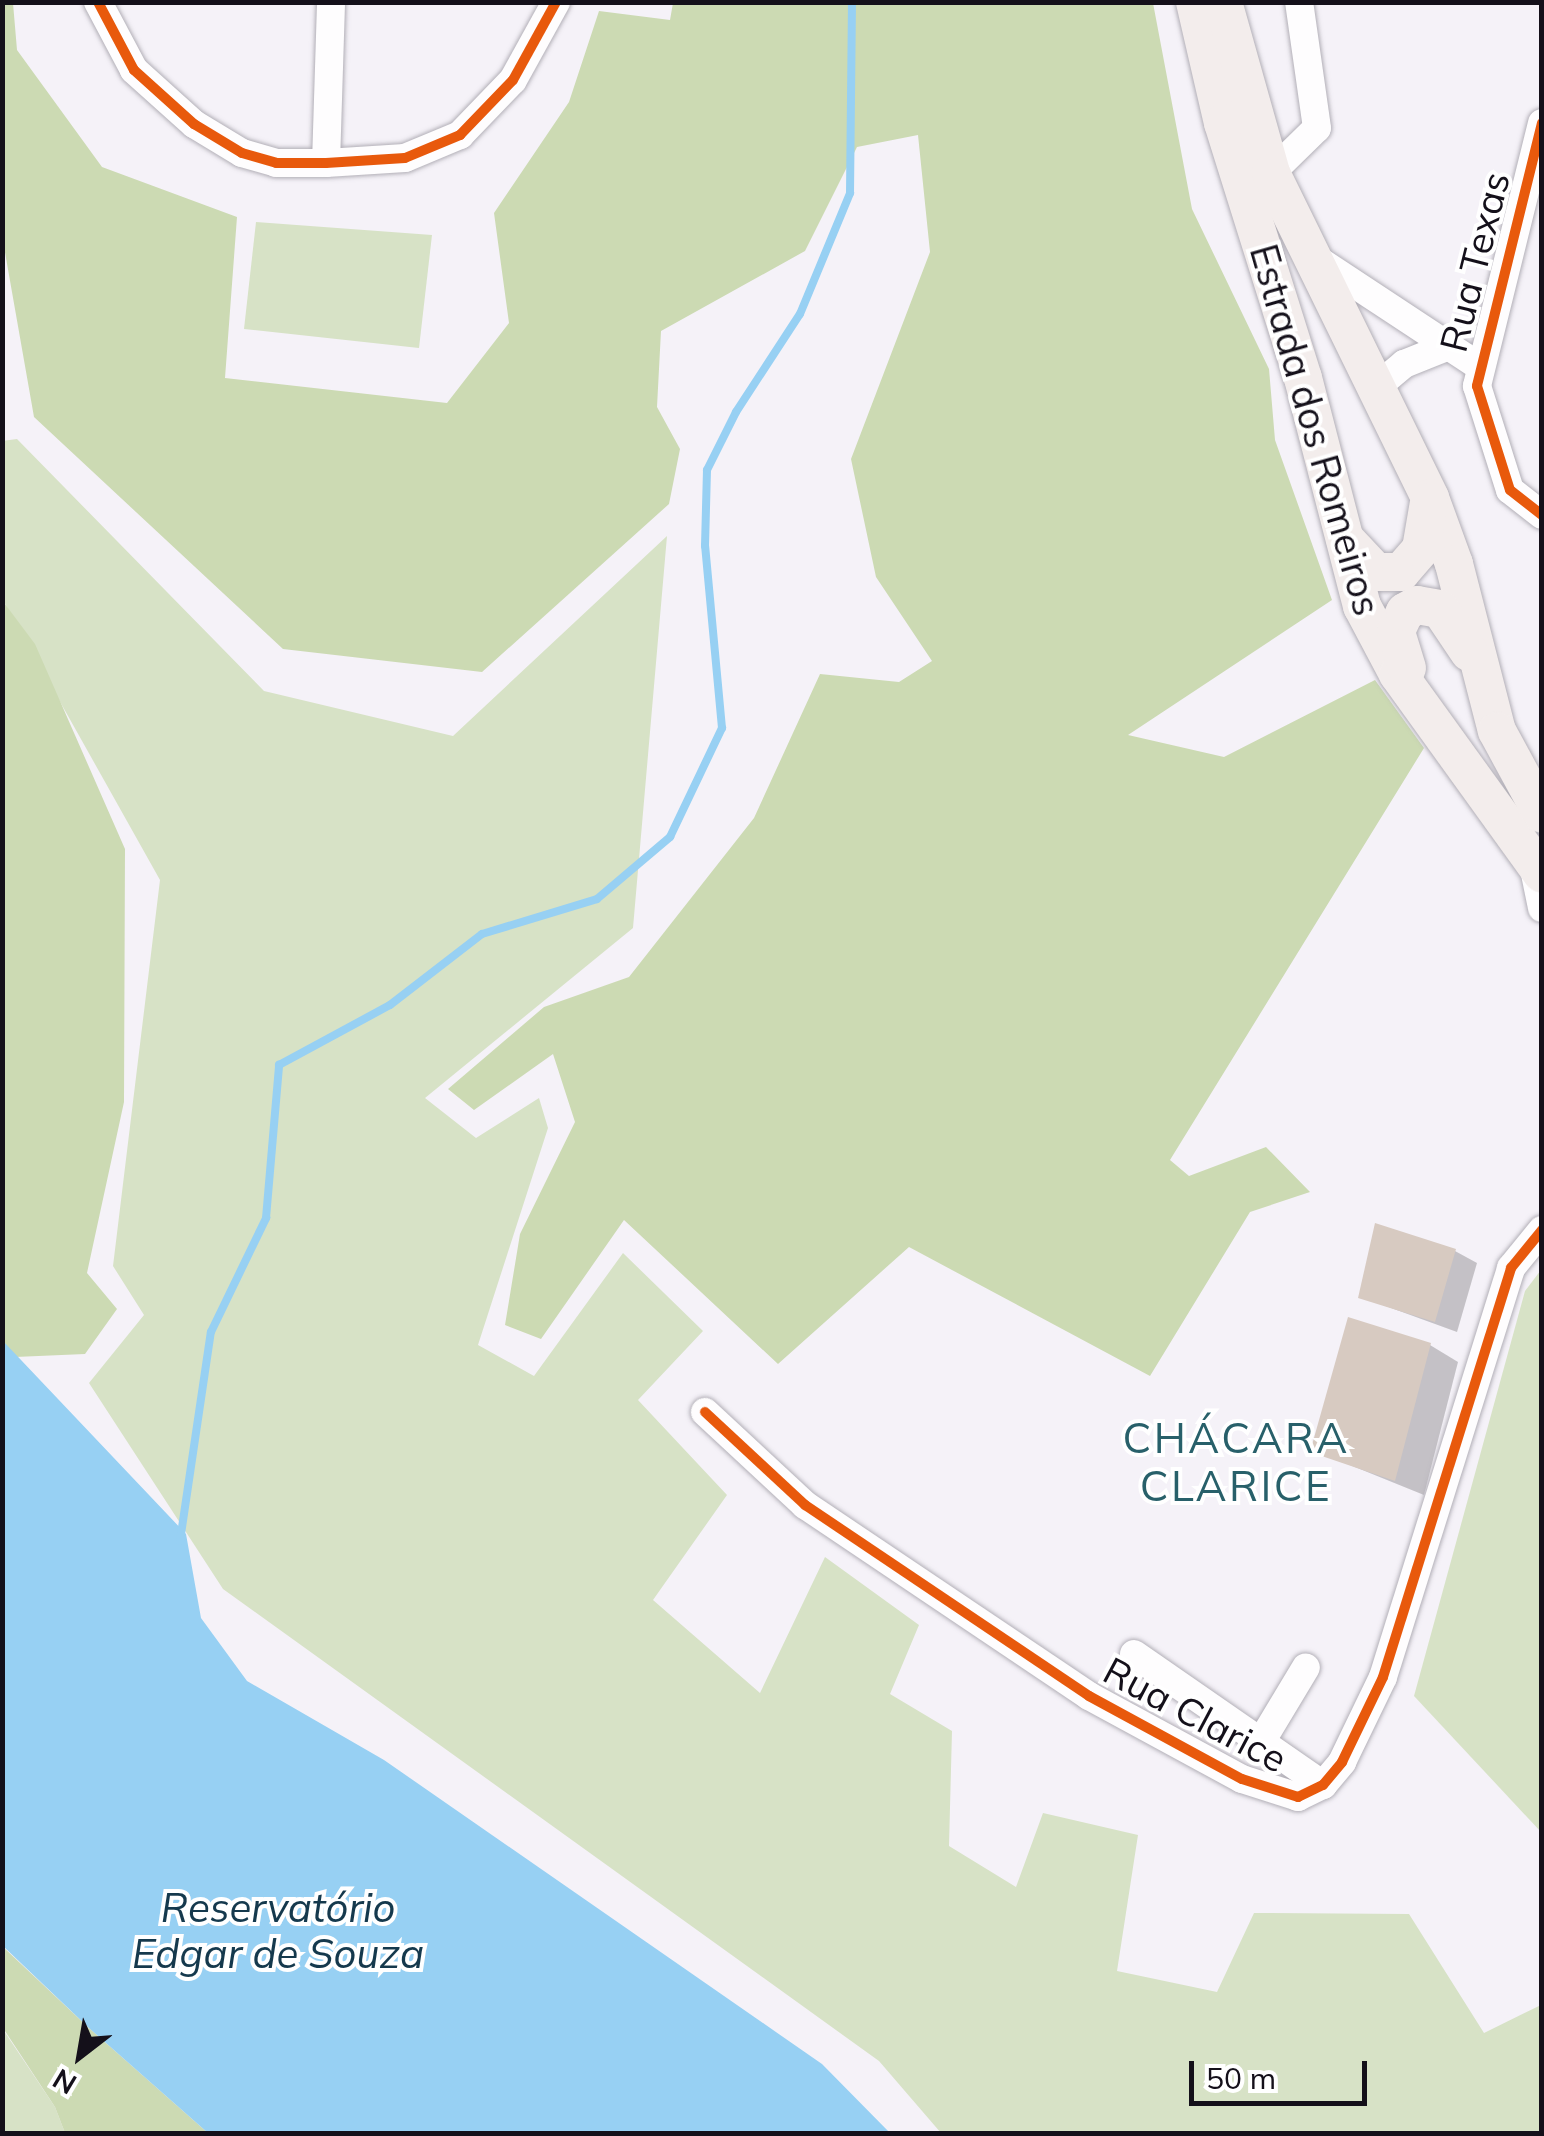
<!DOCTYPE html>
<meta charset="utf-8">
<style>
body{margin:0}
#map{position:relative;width:1544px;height:2136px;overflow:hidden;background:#f5f2f8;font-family:Mulish,sans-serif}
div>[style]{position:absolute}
.green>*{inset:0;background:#d7e2c6}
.forest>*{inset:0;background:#ccdab3}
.water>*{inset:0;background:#97d0f3}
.shadow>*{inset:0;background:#0003}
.stream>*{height:8px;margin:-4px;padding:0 4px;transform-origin:4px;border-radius:4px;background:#97d0f3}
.building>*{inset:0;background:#d7cac1}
.roads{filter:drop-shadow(0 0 2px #b2afb7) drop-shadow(0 0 2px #b2afb7)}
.minor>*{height:28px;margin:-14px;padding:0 14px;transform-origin:14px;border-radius:14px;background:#fefdfe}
.major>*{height:38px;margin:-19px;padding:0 19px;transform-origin:19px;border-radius:19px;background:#f3edec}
.cycleway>*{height:10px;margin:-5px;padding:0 5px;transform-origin:5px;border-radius:5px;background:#e8590c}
span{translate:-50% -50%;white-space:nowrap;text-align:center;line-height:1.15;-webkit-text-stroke:8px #fff;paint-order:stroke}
.street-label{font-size:38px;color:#14101a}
.water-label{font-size:40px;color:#15394d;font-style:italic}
.quarter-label{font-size:42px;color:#28606a;letter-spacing:2.5px}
.frame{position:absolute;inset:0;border:5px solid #14101a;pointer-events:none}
.north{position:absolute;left:30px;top:2006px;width:100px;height:100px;-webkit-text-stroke:8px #fff;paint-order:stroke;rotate:211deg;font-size:28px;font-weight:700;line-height:40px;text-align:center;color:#14101a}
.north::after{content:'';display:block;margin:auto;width:35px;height:45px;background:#14101a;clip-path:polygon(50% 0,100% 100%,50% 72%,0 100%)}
.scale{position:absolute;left:1189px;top:2061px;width:178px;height:45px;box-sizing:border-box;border:5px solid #14101a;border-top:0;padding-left:12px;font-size:30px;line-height:35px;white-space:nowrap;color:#14101a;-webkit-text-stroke:8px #fff;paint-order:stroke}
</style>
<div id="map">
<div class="green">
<i style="clip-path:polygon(256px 222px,432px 235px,419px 348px,244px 329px)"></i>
<i style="clip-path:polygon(17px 439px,264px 691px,453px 736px,667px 536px,633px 928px,425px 1098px,476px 1138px,539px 1098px,548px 1128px,478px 1345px,534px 1376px,623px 1253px,703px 1331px,638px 1400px,727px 1495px,653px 1600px,760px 1693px,825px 1557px,919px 1625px,890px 1694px,952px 1731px,949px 1846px,1016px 1887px,1043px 1813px,1138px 1835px,1117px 1971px,1217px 1992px,1254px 1913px,1409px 1914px,1484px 2033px,1541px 2005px,1541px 2133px,941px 2133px,879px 2061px,223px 1589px,89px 1383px,144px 1315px,113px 1266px,160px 880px,3px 600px,2px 441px)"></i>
<i style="clip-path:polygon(1541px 1270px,1541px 1832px,1414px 1696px,1525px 1291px)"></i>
<i style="clip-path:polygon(2px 2028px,55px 2107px,65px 2133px,3px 2133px)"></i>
</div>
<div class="forest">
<i style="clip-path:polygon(673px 3px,1153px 3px,1192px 209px,1269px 369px,1275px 440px,1332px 600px,1128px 735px,1224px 757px,1375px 680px,1424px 748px,1170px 1160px,1189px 1176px,1266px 1147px,1310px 1192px,1250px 1212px,1150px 1376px,909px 1247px,778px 1364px,624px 1220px,541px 1339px,505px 1325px,520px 1234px,575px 1122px,553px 1054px,474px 1110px,448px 1089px,544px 1007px,629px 977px,754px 818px,820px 674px,899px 682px,932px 661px,876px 577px,851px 459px,930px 252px,918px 135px,857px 147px,805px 251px,661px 331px,657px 407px,680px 449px,669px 504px,482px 672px,283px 649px,34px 417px,3px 241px,3px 3px,13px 3px,17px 50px,102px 167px,237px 217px,225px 378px,447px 403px,509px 323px,494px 213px,569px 102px,599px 11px,670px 20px)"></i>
<i style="clip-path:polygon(2px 600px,35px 644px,125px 849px,124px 1102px,87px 1273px,117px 1309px,85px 1354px,15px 1357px,3px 1341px)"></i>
<i style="clip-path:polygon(2px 1946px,89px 2028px,208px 2133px,65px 2133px,55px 2107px,3px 2028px)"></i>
</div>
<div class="water">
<i style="clip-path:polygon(3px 1341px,186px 1534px,201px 1618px,247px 1681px,384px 1760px,822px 2064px,890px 2133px,208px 2133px,89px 2028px,3px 1946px)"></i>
</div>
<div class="shadow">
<i style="clip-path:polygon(1455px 1251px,1477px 1263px,1457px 1332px,1361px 1297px)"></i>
<i style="clip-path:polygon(1430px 1345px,1458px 1362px,1424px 1495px,1313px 1450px)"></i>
</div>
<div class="stream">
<i style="left:180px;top:1541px;width:211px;rotate:-81.6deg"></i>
<i style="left:211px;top:1332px;width:127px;rotate:-64.2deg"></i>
<i style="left:266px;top:1218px;width:154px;rotate:-85.1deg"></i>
<i style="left:279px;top:1065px;width:126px;rotate:-28.4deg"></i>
<i style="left:390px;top:1005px;width:116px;rotate:-37.7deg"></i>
<i style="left:482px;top:934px;width:120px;rotate:-16.9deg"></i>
<i style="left:597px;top:899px;width:96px;rotate:-40.3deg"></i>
<i style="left:670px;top:837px;width:121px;rotate:-64.5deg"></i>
<i style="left:722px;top:728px;width:183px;rotate:-95.3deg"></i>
<i style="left:705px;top:546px;width:76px;rotate:-88.5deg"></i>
<i style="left:707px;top:470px;width:65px;rotate:-63.4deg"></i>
<i style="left:736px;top:412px;width:117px;rotate:-56.9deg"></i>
<i style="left:800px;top:314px;width:131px;rotate:-67.5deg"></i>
<i style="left:850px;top:193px;width:191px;rotate:-89.4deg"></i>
</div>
<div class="building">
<i style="clip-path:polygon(1375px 1223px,1456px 1249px,1435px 1322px,1358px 1298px)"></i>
<i style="clip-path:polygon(1348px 1317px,1431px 1343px,1395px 1481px,1310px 1452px)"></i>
</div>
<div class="roads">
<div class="minor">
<i style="left:98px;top:2px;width:77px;rotate:62.1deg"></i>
<i style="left:134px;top:70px;width:81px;rotate:42deg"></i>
<i style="left:194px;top:124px;width:56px;rotate:31.1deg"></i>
<i style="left:242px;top:153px;width:35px;rotate:16deg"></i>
<i style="left:276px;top:163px;width:50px"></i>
<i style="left:326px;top:163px;width:79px;rotate:-3.6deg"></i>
<i style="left:405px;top:158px;width:60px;rotate:-22.7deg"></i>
<i style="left:460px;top:135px;width:76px;rotate:-46.1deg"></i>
<i style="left:513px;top:80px;width:89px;rotate:-61.1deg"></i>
<i style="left:1542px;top:123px;width:271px;rotate:103.9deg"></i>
<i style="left:1477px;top:386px;width:109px;rotate:72.4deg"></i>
<i style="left:1510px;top:490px;width:41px;rotate:38deg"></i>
<i style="left:326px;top:163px;width:161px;rotate:-88.2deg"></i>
<i style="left:1271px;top:173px;width:64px;rotate:-44.4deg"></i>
<i style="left:1317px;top:128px;width:127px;rotate:-98.1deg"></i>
<i style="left:1315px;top:258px;width:196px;rotate:33.4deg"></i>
<i style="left:1379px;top:385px;width:33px;rotate:-40deg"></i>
<i style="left:1404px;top:364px;width:43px;rotate:-21.8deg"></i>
<i style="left:1533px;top:864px;width:45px;rotate:78.4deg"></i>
<i style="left:705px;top:1412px;width:137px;rotate:42.9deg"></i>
<i style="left:805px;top:1505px;width:342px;rotate:33.9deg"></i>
<i style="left:1089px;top:1696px;width:174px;rotate:28.5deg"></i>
<i style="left:1242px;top:1779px;width:59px;rotate:17.8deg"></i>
<i style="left:1298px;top:1797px;width:28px;rotate:-26deg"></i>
<i style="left:1323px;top:1785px;width:30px;rotate:-50deg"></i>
<i style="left:1342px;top:1762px;width:94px;rotate:-64.2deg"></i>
<i style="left:1383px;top:1677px;width:429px;rotate:-72.6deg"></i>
<i style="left:1511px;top:1268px;width:49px;rotate:-50.8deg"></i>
<i style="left:1134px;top:1654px;width:230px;rotate:34.7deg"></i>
<i style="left:1261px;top:1742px;width:87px;rotate:-59deg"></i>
</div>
<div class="major">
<i style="left:1195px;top:2px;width:124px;rotate:77deg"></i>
<i style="left:1223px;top:123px;width:267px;rotate:72.6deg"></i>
<i style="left:1303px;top:378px;width:236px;rotate:75.5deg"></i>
<i style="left:1362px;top:606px;width:77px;rotate:62.1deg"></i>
<i style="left:1398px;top:674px;width:246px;rotate:54.2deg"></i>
<i style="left:1223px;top:2px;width:178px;rotate:74.3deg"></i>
<i style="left:1271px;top:173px;width:362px;rotate:63.9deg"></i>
<i style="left:1430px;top:498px;width:70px;rotate:70deg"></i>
<i style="left:1454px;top:564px;width:172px;rotate:75.6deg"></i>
<i style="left:1497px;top:731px;width:94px;rotate:61.5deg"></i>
<i style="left:1345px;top:539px;width:45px;rotate:46.8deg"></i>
<i style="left:1376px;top:572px;width:25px"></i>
<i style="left:1401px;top:572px;width:30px;rotate:-49deg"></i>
<i style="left:1421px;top:549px;width:48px;rotate:-80.3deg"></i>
<i style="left:1407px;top:668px;width:39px;rotate:-107deg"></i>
<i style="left:1396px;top:631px;width:21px;rotate:-65deg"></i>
<i style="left:1405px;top:612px;width:14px;rotate:-30deg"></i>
<i style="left:1417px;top:605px;width:23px;rotate:10deg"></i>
<i style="left:1440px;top:609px;width:52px;rotate:56deg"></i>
</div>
</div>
<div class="cycleway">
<i style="left:98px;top:2px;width:77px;rotate:62.1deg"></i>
<i style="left:134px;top:70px;width:81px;rotate:42deg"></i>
<i style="left:194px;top:124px;width:56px;rotate:31.1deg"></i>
<i style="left:242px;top:153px;width:35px;rotate:16deg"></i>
<i style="left:276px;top:163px;width:50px"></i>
<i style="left:326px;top:163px;width:79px;rotate:-3.6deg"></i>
<i style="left:405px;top:158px;width:60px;rotate:-22.7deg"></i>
<i style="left:460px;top:135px;width:76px;rotate:-46.1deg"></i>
<i style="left:513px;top:80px;width:89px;rotate:-61.1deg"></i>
<i style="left:1542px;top:123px;width:271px;rotate:103.9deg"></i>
<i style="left:1477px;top:386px;width:109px;rotate:72.4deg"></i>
<i style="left:1510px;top:490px;width:41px;rotate:38deg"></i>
<i style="left:705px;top:1412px;width:137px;rotate:42.9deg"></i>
<i style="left:805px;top:1505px;width:342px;rotate:33.9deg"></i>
<i style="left:1089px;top:1696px;width:174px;rotate:28.5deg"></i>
<i style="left:1242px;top:1779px;width:59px;rotate:17.8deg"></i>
<i style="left:1298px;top:1797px;width:28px;rotate:-26deg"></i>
<i style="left:1323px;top:1785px;width:30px;rotate:-50deg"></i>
<i style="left:1342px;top:1762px;width:94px;rotate:-64.2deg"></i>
<i style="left:1383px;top:1677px;width:429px;rotate:-72.6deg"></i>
<i style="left:1511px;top:1268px;width:49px;rotate:-50.8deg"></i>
</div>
<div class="street-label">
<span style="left:1475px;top:262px;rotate:-76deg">Rua Texas</span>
<span style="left:1315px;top:430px;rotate:74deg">Estrada dos Romeiros</span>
<span style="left:1195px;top:1715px;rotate:28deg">Rua Clarice</span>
</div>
<div class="water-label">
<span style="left:278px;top:1930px">Reservatório<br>Edgar de Souza</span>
</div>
<div class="quarter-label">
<span style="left:1236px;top:1462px">CHÁCARA<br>CLARICE</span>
</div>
<div class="frame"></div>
<div class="north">N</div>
<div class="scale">50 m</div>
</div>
